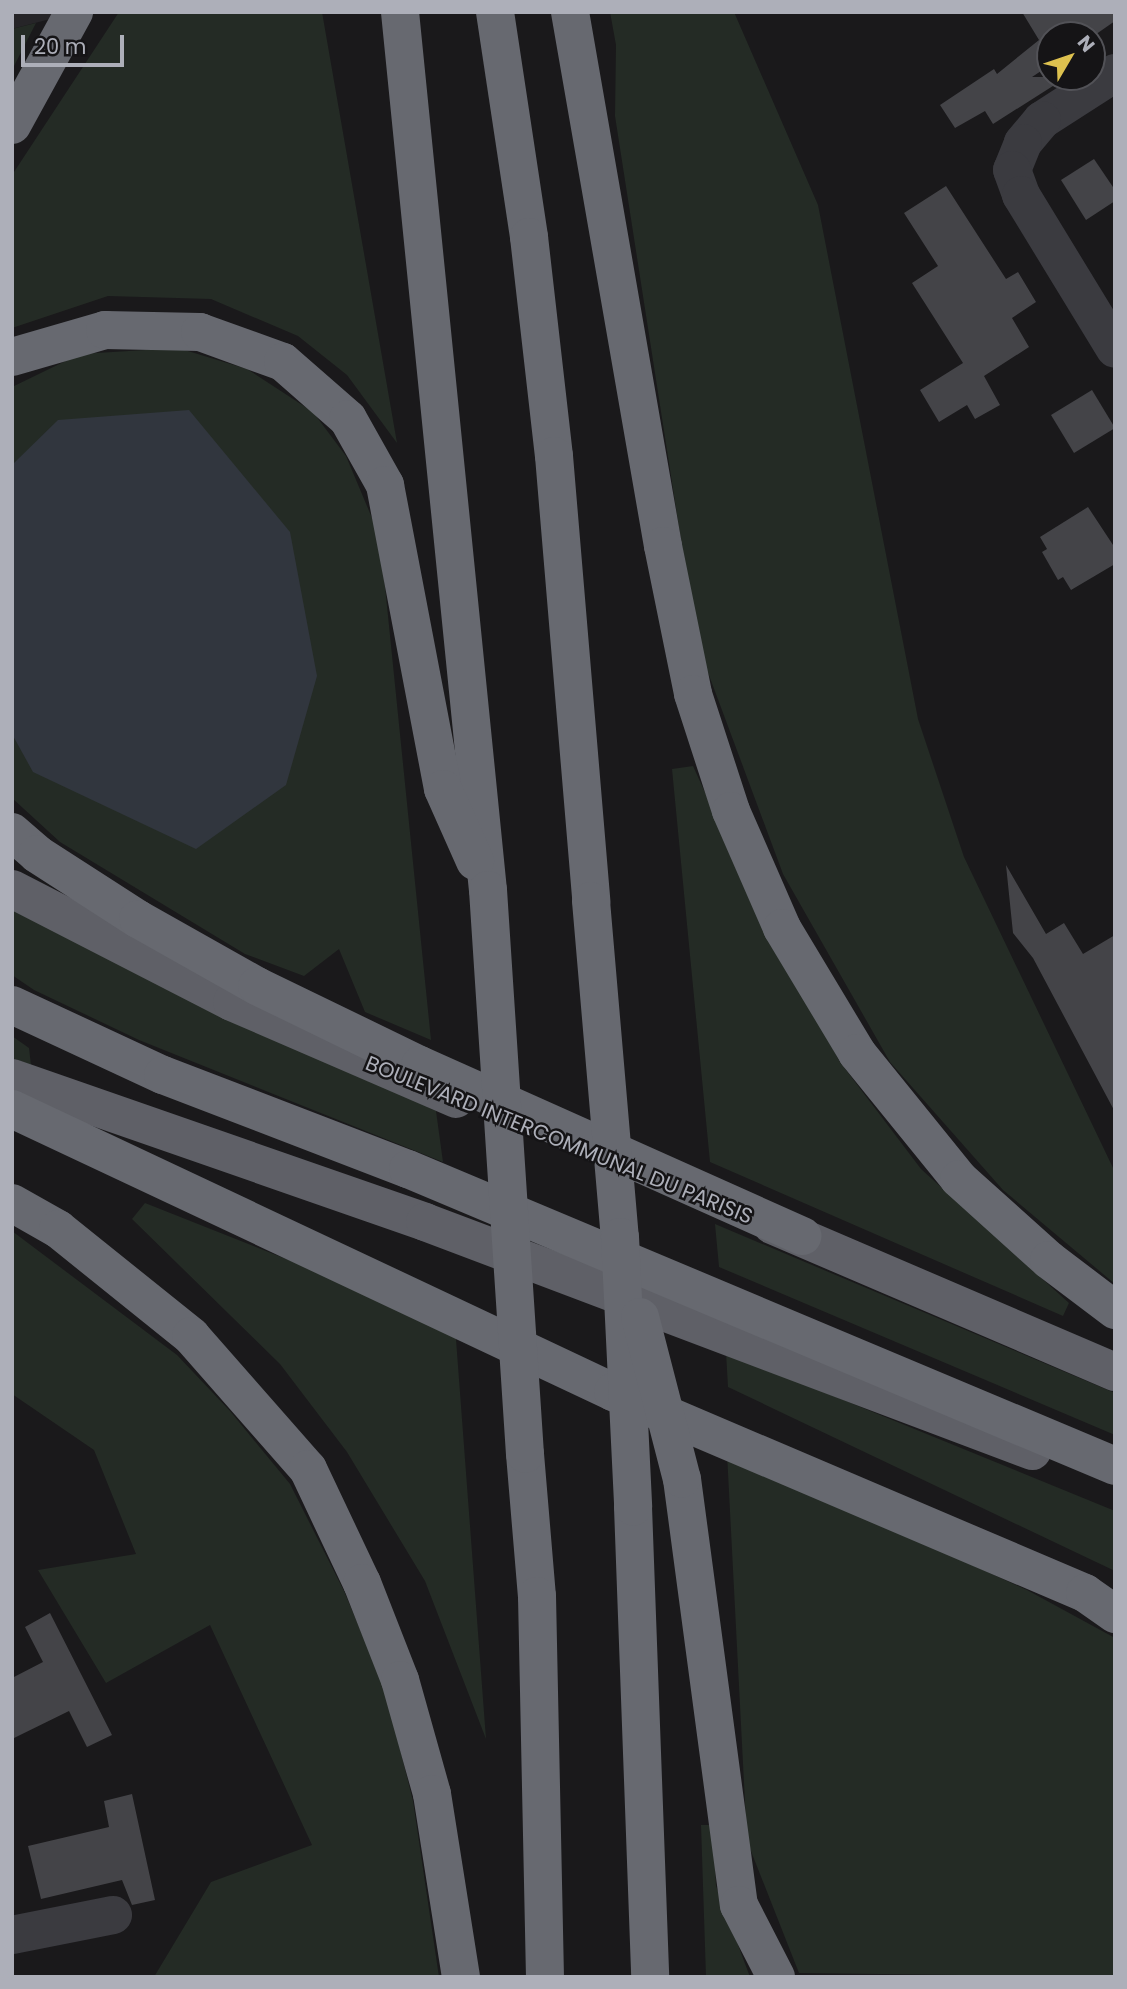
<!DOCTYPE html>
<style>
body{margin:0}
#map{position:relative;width:1127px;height:1989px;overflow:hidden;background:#1a191b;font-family:Poppins,sans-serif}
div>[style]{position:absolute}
.built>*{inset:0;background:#262528}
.green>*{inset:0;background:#242b25}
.water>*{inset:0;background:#31363e}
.building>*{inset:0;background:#444448}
.minor>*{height:38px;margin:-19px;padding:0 19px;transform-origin:19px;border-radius:19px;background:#3b3b40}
.trunk>*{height:38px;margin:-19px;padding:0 19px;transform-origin:19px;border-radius:19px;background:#5f6067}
.motorway>*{height:38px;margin:-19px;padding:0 19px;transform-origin:19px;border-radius:19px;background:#676970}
.motorway-bridge>*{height:38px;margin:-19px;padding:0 19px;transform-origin:19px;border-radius:19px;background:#676970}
span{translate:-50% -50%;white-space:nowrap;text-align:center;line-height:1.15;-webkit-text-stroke:5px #151416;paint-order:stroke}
.street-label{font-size:21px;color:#adafb9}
.frame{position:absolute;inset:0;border:14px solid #adafb9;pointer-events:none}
.north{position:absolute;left:1036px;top:21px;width:70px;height:70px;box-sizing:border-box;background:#151416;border:2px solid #525257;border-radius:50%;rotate:51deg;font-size:19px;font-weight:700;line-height:28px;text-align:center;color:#adafb9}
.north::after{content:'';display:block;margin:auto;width:24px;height:32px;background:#ddc14f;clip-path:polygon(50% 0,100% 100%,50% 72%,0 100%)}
.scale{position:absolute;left:21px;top:35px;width:103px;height:32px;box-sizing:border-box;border:4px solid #adafb9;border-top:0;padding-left:9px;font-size:21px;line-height:24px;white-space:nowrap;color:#adafb9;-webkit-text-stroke:5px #151416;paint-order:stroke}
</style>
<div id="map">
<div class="built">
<i style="clip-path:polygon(12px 12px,77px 12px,12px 29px)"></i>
</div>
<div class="green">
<i style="clip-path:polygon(119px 12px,322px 12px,397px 443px,347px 375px,298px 336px,211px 299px,108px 296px,12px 328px,12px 175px)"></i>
<i style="clip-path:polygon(610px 12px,734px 12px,818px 205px,918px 719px,964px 857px,1115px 1172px,1115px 1284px,1003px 1190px,890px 1062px,783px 874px,697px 643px,615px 116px,616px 45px)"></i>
<i style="clip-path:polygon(36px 23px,12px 70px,12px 29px)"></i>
<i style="clip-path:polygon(178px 348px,247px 369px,313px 412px,346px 456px,380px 537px,431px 1040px,365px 1012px,339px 949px,304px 976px,245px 954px,60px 842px,12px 798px,12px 387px,80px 354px)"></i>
<i style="clip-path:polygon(693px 766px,771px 937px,840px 1062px,921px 1169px,1069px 1303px,1063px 1316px,710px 1162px,672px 769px)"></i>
<i style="clip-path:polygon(12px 907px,436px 1111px,443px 1162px,139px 1040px,34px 990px,12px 975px)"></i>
<i style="clip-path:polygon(12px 1036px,29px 1048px,31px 1065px,12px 1058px)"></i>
<i style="clip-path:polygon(145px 1203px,455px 1326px,486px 1739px,425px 1581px,347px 1452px,280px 1364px,132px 1219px)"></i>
<i style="clip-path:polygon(715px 1224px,1115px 1393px,1115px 1435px,719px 1267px)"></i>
<i style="clip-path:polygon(12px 1231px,177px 1355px,230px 1411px,290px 1484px,344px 1591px,385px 1689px,413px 1801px,439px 1977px,154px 1977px,211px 1882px,312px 1845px,210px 1625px,106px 1683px,38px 1570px,136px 1554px,94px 1450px,12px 1394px)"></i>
<i style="clip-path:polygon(726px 1352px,1115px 1511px,1115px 1571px,728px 1387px)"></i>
<i style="clip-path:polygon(727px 1453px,1027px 1590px,1115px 1638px,1115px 1977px,799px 1973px,747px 1841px)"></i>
<i style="clip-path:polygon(701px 1825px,713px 1825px,716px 1886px,750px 1977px,706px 1977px)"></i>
</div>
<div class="water">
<i style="clip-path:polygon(189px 410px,290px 532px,317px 676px,286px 785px,196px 849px,33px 772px,12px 734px,12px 465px,58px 420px)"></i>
</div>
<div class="building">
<i style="clip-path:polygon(1022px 12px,1115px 12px,1115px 21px,1092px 37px,1050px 35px,1050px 65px,1032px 77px,1067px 77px,993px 124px,985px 111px,955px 128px,940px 105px,994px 69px,997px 74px,1039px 40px)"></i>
<i style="clip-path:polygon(1094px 159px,1115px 190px,1115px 201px,1086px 220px,1061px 180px)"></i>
<i style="clip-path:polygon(946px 186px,1006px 279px,1018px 272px,1036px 302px,1012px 318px,1029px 347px,984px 376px,1000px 405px,975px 419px,967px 405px,939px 422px,920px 390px,963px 363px,912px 283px,938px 266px,904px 213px)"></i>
<i style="clip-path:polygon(1092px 390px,1115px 428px,1074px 453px,1051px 415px)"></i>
<i style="clip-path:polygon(1088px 507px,1115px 548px,1115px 564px,1071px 590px,1063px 577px,1058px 580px,1042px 552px,1047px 549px,1040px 537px)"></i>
<i style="clip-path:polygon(1006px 865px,1046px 934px,1064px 923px,1083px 954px,1115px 935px,1115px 1112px,1033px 958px,1013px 933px)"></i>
<i style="clip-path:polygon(50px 1613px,112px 1735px,87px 1747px,69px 1711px,12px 1739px,12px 1678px,43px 1662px,25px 1627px)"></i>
<i style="clip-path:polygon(132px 1794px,155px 1900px,132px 1905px,122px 1880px,41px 1899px,28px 1846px,109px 1827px,104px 1801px)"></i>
</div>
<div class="minor">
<i style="left:1115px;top:73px;width:87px;rotate:147.2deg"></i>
<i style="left:1042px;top:120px;width:30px;rotate:130deg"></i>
<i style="left:1023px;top:143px;width:29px;rotate:112deg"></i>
<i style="left:1012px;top:170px;width:27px;rotate:70deg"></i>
<i style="left:1021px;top:195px;width:180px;rotate:58.6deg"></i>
<i style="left:12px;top:1935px;width:103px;rotate:-11.2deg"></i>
</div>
<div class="trunk">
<i style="left:12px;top:889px;width:247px;rotate:27.2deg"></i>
<i style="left:232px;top:1002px;width:244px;rotate:23.4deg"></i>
<i style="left:12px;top:1078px;width:437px;rotate:19.2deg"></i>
<i style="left:425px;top:1222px;width:649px;rotate:20.67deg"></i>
<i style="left:772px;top:1225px;width:373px;rotate:23.2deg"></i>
</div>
<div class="motorway">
<i style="left:400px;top:12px;width:882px;rotate:84.28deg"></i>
<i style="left:495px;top:12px;width:228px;rotate:81.4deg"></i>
<i style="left:529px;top:237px;width:220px;rotate:83.5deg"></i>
<i style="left:554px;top:456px;width:447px;rotate:85.2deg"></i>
<i style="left:570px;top:12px;width:542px;rotate:80.12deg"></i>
<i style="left:663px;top:546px;width:151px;rotate:78.5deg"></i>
<i style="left:693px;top:694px;width:123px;rotate:72deg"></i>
<i style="left:731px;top:811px;width:128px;rotate:66.4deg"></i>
<i style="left:782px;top:928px;width:146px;rotate:59deg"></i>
<i style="left:857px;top:1053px;width:162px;rotate:51deg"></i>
<i style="left:959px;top:1179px;width:121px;rotate:42deg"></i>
<i style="left:1049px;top:1260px;width:83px;rotate:37.1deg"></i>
<i style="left:12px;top:125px;width:129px;rotate:-61.2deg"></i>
<i style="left:12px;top:357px;width:97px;rotate:-16.2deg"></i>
<i style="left:105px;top:330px;width:95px;rotate:1.2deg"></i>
<i style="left:200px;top:332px;width:88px;rotate:19.9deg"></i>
<i style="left:283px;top:362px;width:86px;rotate:41.2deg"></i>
<i style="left:348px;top:419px;width:76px;rotate:60.7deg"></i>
<i style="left:385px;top:485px;width:309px;rotate:79.2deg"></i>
<i style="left:443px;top:789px;width:79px;rotate:66deg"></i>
<i style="left:12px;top:832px;width:33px;rotate:41deg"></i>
<i style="left:37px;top:854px;width:120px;rotate:32.8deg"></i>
<i style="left:138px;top:919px;width:137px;rotate:29.4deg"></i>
<i style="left:257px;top:986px;width:181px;rotate:25.9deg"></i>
<i style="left:420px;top:1065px;width:419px;rotate:24.1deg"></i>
<i style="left:12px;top:1005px;width:166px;rotate:24.9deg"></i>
<i style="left:163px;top:1075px;width:262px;rotate:21deg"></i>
<i style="left:408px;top:1169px;width:767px;rotate:22.79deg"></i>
<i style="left:12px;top:1109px;width:664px;rotate:25.21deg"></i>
<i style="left:613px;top:1392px;width:513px;rotate:23.07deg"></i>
<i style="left:1085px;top:1593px;width:37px;rotate:35deg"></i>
<i style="left:12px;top:1203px;width:53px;rotate:29.5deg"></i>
<i style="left:58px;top:1229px;width:171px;rotate:38.8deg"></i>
<i style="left:191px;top:1336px;width:177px;rotate:48.7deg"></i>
<i style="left:308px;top:1469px;width:126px;rotate:64.7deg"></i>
<i style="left:362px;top:1583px;width:104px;rotate:68.6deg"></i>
<i style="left:400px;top:1680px;width:118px;rotate:74.3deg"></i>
<i style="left:432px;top:1794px;width:185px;rotate:81deg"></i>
<i style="left:525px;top:1454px;width:143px;rotate:85.2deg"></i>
<i style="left:537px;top:1596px;width:381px;rotate:88.8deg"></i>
<i style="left:682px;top:1479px;width:430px;rotate:82.4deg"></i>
<i style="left:739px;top:1905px;width:81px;rotate:62.8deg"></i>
<i style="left:633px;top:1507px;width:470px;rotate:87.9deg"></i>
</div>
<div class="motorway-bridge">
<i style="left:488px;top:890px;width:565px;rotate:86.25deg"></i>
<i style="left:591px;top:901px;width:337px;rotate:85.1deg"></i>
<i style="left:620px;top:1237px;width:270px;rotate:87.2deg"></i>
<i style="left:640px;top:1317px;width:167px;rotate:75.5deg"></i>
</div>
<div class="street-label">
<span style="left:559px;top:1140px;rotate:22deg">BOULEVARD INTERCOMMUNAL DU PARISIS</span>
</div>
<div class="frame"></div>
<div class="north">N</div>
<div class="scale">20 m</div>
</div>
